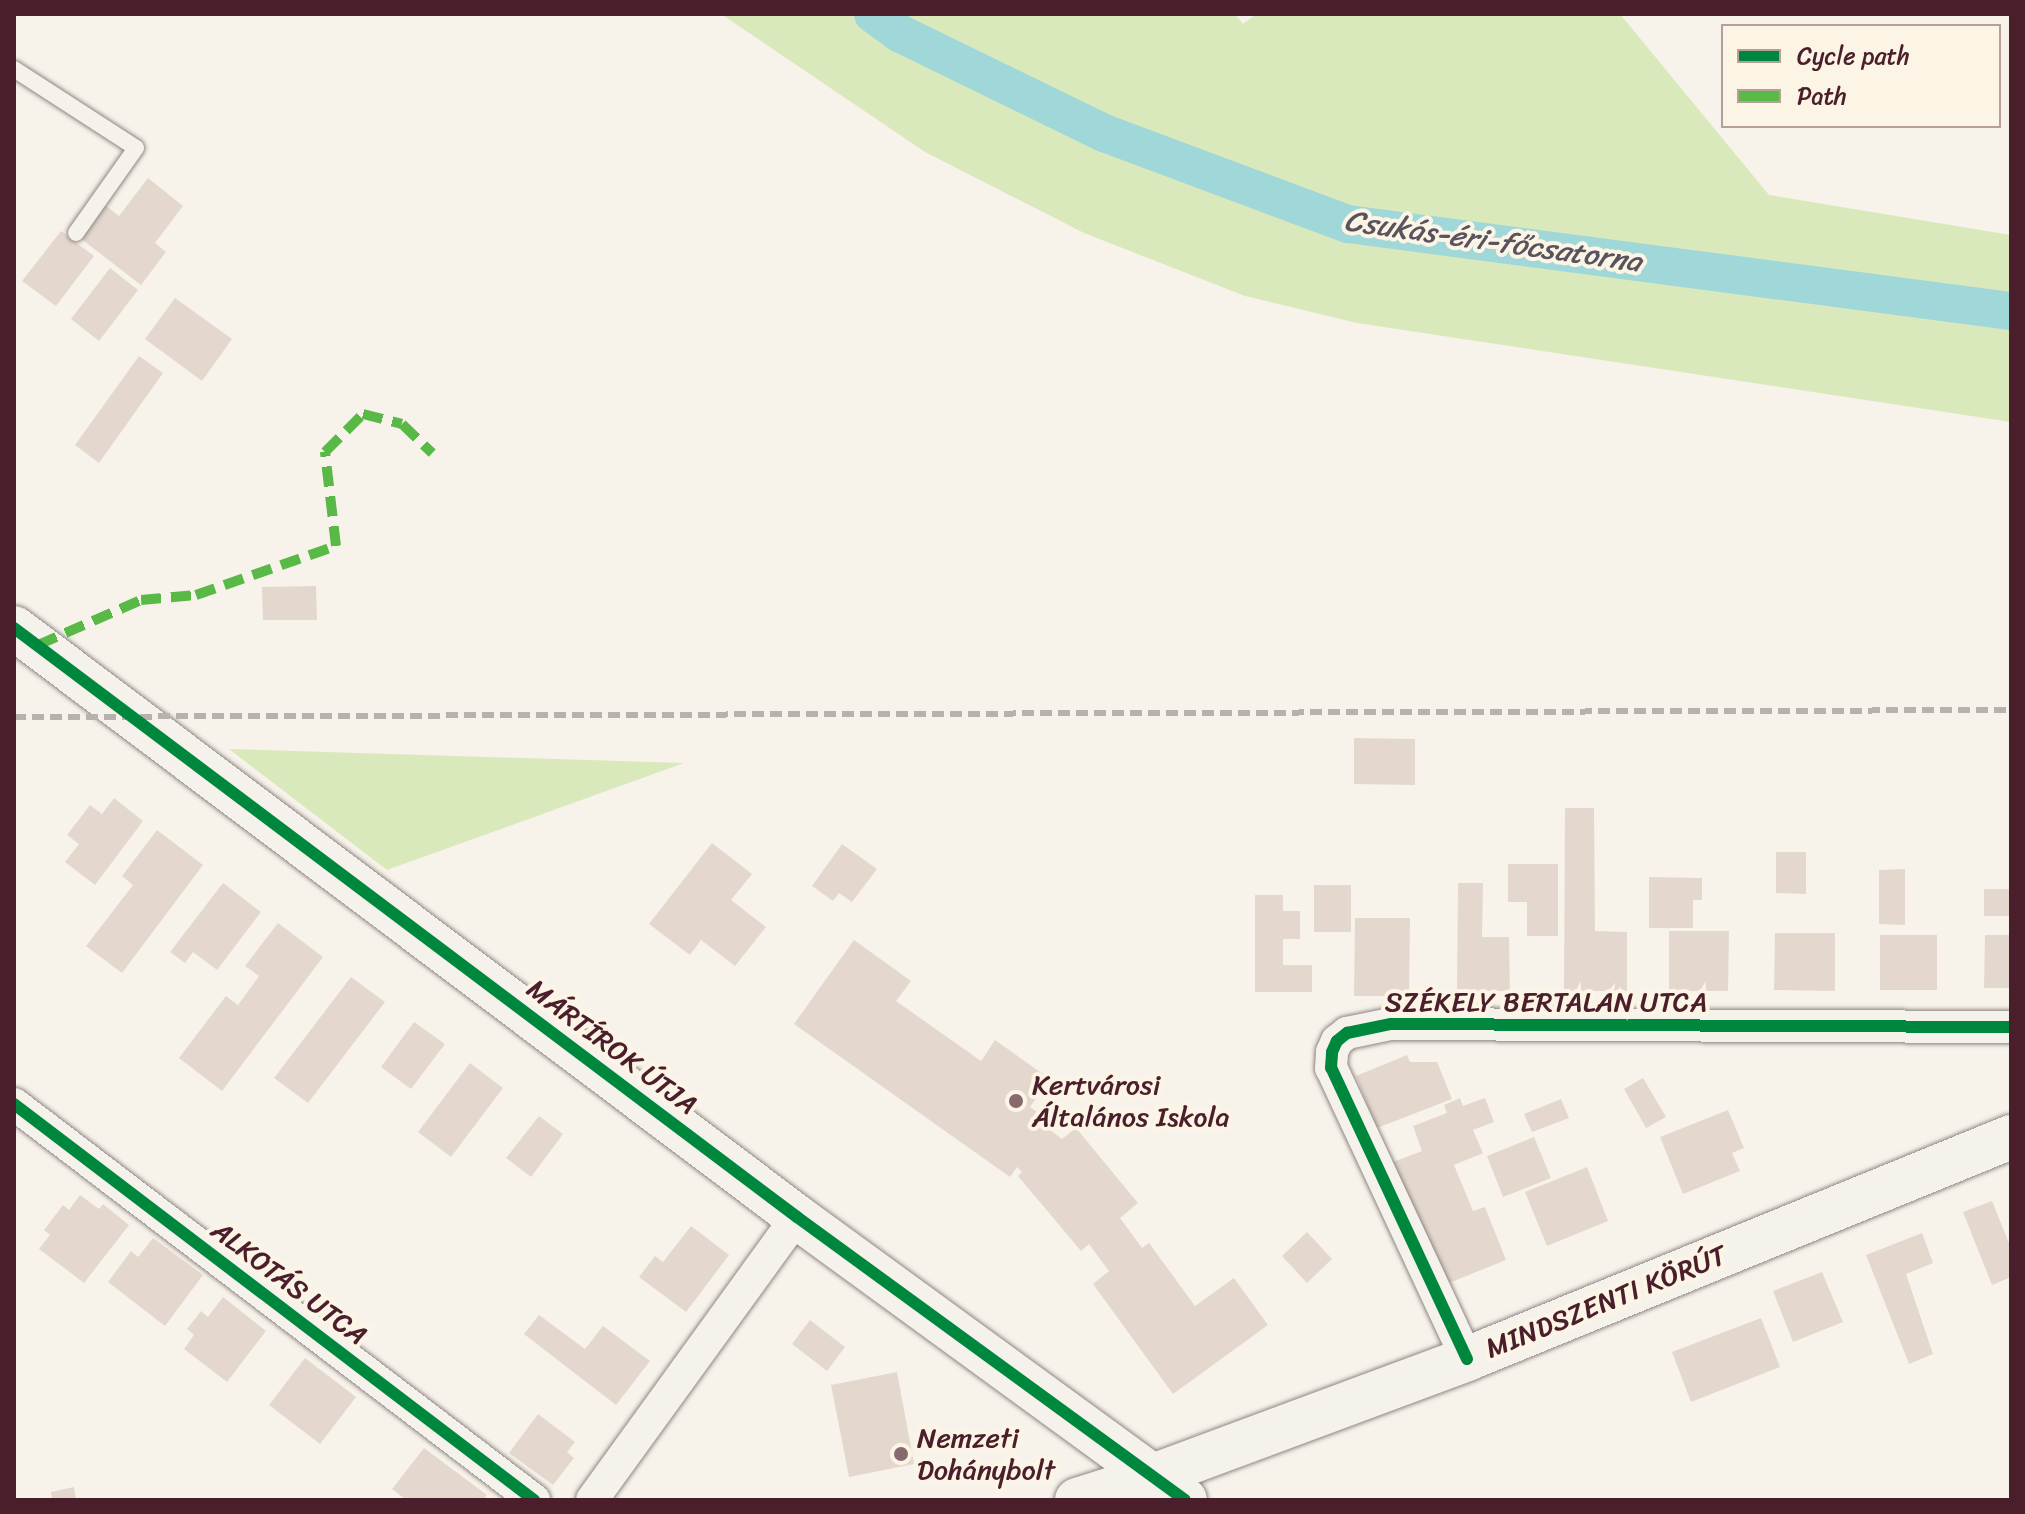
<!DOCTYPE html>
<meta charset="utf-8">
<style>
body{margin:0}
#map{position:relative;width:2025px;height:1514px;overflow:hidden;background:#f7f3ea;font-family:Sriracha,sans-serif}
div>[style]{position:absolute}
.green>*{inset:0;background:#dae9bc}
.canal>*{height:38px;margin:-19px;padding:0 19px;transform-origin:19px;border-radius:19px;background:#a0d7d9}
.building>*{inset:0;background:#e4d8ce}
.roads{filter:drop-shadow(0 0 2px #908684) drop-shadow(0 0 2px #908684)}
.lane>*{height:16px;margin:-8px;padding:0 8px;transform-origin:8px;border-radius:8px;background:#f5f2ec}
.street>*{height:32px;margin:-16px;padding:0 16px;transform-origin:16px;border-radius:16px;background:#f5f2ec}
.secondary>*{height:44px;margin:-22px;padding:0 22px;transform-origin:22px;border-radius:22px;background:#f5f2ec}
.rail>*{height:6px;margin-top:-3px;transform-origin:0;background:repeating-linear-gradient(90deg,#b8b1ae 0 12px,transparent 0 18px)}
.quiet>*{height:10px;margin-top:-5px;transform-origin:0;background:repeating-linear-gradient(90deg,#58b947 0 20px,transparent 0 30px)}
.cycleway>*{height:12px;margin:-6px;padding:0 6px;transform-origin:6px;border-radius:6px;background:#00873e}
.dots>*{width:22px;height:22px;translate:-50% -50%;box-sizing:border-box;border:4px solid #fcf5e5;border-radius:50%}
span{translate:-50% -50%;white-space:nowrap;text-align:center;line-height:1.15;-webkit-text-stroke:8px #fcf5e5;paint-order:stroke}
.street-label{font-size:28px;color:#4a1f2b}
.poi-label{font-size:28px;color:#4a1f2b}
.left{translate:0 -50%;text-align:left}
.water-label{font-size:30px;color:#58535d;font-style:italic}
.frame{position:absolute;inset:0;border:16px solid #4a1f2b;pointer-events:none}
.legend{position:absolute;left:1721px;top:24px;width:280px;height:104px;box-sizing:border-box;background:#fcf5e5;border:2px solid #b59f9b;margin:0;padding:10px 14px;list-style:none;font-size:24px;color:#4a1f2b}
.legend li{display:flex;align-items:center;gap:16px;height:40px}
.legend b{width:40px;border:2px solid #b59f9b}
</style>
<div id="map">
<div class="green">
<i style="clip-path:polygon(721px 14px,1235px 14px,1243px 24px,1256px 14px,1620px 14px,1769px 195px,2011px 235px,2011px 422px,1357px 323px,1245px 296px,1084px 233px,925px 152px)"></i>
<i style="clip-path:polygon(229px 749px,684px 763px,387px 870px)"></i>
</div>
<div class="canal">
<i style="left:873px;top:14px;width:34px;rotate:36deg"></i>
<i style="left:901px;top:34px;width:226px;rotate:26deg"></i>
<i style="left:1104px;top:133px;width:260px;rotate:20.5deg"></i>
<i style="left:1348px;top:224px;width:669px;rotate:7.48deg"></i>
</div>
<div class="building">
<i style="clip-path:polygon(148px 178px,183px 206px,155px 243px,166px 252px,141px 285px,80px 238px,105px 205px,119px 216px)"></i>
<i style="clip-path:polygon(61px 231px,94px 256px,56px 306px,22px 281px)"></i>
<i style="clip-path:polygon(110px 268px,138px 290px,99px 341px,71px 319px)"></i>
<i style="clip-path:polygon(175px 298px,232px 339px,202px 381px,145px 339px)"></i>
<i style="clip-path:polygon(139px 356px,163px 373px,99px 463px,75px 445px)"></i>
<i style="clip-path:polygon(316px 586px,317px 620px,263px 620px,262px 587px)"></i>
<i style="clip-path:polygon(1354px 738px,1415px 739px,1415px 785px,1354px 784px)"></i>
<i style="clip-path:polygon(114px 798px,143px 821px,95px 885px,65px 862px,79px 844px,67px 835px,90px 805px,102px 814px)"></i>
<i style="clip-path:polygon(1565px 808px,1594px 808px,1595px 931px,1627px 932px,1627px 991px,1564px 991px)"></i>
<i style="clip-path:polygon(157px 830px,203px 865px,122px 973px,86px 946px,133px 885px,122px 876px)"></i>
<i style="clip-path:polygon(712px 843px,752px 874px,731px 900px,766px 927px,735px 966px,701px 940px,690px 955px,649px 924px)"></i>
<i style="clip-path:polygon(842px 844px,877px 869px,852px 902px,839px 893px,833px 901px,812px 886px)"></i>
<i style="clip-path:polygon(1776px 852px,1806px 852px,1806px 894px,1776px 893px)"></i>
<i style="clip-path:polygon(1508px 864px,1558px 864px,1558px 936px,1527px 936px,1527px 902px,1508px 902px)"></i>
<i style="clip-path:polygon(1905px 869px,1905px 925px,1879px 924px,1879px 870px)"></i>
<i style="clip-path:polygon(1649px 877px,1702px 878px,1702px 900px,1693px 900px,1693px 928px,1649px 928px)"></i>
<i style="clip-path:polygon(223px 883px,261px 912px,217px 970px,193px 952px,185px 963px,170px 952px)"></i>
<i style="clip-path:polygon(1458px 883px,1483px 883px,1482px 937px,1509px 937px,1510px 991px,1457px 991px)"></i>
<i style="clip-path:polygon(1314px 885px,1351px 885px,1351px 932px,1314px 932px)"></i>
<i style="clip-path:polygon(1984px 889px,2011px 889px,2011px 916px,1984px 916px)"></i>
<i style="clip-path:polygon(1255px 895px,1283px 895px,1283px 911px,1300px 911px,1300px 939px,1283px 939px,1283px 965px,1312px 965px,1312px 992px,1255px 992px)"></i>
<i style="clip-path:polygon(1355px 918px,1410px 918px,1409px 996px,1354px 996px)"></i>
<i style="clip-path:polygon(278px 923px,323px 957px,222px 1091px,179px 1058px,226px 996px,238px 1005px,259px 976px,245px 966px)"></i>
<i style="clip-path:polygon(1669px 931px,1729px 931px,1728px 991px,1669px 991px)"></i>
<i style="clip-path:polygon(1775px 933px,1835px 933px,1835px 991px,1774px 990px)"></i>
<i style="clip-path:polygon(1880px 935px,1937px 935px,1937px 990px,1880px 990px)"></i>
<i style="clip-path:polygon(1985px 935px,2011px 935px,2011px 988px,1984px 988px)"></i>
<i style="clip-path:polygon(854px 940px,911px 981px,896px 1001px,981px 1061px,995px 1040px,1050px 1079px,1030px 1107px,1050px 1121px,1046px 1127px,1062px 1139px,1076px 1128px,1138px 1203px,1120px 1218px,1142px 1248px,1149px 1243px,1195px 1306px,1234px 1278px,1268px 1325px,1173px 1394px,1093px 1284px,1109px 1271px,1089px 1244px,1081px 1251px,1018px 1176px,1022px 1172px,1017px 1167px,1010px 1177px,794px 1024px)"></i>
<i style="clip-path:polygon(351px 977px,385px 1002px,308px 1103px,274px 1078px)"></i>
<i style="clip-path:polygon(414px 1022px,445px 1044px,411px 1089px,381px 1067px)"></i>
<i style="clip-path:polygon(1407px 1055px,1410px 1062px,1437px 1062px,1452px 1099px,1377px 1128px,1356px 1076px)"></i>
<i style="clip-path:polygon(470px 1063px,503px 1088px,451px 1157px,418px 1132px)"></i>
<i style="clip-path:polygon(1643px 1078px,1666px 1117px,1646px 1128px,1624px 1089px)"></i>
<i style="clip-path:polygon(1460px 1098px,1463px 1106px,1485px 1098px,1494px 1122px,1473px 1130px,1483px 1153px,1454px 1165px,1473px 1211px,1485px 1207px,1506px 1260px,1439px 1287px,1393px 1162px,1422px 1151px,1413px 1126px,1447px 1113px,1444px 1105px)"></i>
<i style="clip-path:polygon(1561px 1099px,1569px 1118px,1532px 1132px,1524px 1114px)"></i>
<i style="clip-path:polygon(1728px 1110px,1744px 1148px,1732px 1153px,1740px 1171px,1683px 1194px,1660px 1137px)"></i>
<i style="clip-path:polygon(539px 1116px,563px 1134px,531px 1177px,506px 1158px)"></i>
<i style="clip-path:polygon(1534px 1137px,1551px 1178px,1503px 1197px,1487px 1156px)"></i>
<i style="clip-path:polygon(1587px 1167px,1608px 1221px,1547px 1246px,1525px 1192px)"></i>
<i style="clip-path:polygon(80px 1195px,99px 1209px,103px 1204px,129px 1225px,84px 1283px,39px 1249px,50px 1235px,44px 1230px,63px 1205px,69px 1210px)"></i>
<i style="clip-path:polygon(1992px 1201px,2011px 1248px,2011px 1277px,1992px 1285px,1963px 1212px)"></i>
<i style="clip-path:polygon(691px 1226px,729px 1255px,686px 1312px,639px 1277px,655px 1256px,663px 1262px)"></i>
<i style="clip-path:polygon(1307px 1232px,1332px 1259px,1307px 1283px,1282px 1256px)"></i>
<i style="clip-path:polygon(1922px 1233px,1933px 1263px,1906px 1274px,1933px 1354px,1909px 1364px,1866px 1255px)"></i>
<i style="clip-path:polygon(153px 1238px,203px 1275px,165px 1326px,108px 1282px,131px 1251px,138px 1257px)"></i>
<i style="clip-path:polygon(1822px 1272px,1843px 1322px,1793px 1342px,1773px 1291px)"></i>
<i style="clip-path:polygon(223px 1297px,266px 1331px,227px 1382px,184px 1349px,194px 1335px,187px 1329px,201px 1311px,208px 1317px)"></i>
<i style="clip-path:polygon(539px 1315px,585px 1349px,603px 1326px,650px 1361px,616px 1405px,524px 1334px)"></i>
<i style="clip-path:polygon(1761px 1318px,1780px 1367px,1691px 1402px,1672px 1352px)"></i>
<i style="clip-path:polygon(810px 1320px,845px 1347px,827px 1371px,792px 1344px)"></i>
<i style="clip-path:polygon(305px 1358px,356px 1397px,320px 1444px,269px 1405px)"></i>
<i style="clip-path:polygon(897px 1372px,914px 1464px,849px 1477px,831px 1385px)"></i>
<i style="clip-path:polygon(538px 1414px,575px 1442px,567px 1452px,574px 1458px,553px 1485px,509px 1453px)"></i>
<i style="clip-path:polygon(424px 1448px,487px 1495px,483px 1500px,406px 1500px,392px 1489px)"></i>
<i style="clip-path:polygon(74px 1487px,76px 1500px,52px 1500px,51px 1492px)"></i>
</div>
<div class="roads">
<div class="lane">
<i style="left:14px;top:69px;width:145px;rotate:32.9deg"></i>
<i style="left:136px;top:148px;width:104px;rotate:125.2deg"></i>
</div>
<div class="street">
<i style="left:14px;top:1104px;width:654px;rotate:37.29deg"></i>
<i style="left:1467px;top:1359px;width:321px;rotate:-115deg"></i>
<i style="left:1331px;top:1068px;width:16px;rotate:-86deg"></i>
<i style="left:1332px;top:1052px;width:12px;rotate:-66deg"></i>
<i style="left:1337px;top:1041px;width:13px;rotate:-39deg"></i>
<i style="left:1347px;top:1033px;width:45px;rotate:-11.6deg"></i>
<i style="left:1391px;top:1024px;width:620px;rotate:0.28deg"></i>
<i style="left:592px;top:1500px;width:349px;rotate:-54.1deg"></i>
</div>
<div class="secondary">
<i style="left:14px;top:628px;width:980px;rotate:36.95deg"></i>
<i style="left:797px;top:1217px;width:480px;rotate:36.1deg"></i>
<i style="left:1077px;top:1500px;width:80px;rotate:-17.5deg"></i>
<i style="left:1153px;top:1476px;width:335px;rotate:-20.4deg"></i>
<i style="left:1467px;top:1359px;width:588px;rotate:-22.2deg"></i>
</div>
</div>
<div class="rail">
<i style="left:14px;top:717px;width:1997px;rotate:-0.2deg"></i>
</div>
<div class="quiet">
<i style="left:38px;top:645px;width:112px;rotate:-23.6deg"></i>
<i style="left:141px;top:600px;width:55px;rotate:-5.2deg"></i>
<i style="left:196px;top:595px;width:148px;rotate:-19.3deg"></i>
<i style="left:336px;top:546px;width:95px;rotate:-96.7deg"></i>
<i style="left:325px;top:452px;width:54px;rotate:-45deg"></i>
<i style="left:363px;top:414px;width:40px;rotate:14.4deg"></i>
<i style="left:402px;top:424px;width:42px;rotate:44deg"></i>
</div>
<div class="cycleway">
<i style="left:14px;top:628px;width:980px;rotate:36.95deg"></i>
<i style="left:797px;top:1217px;width:480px;rotate:36.1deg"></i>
<i style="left:14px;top:1104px;width:654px;rotate:37.29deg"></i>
<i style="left:1467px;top:1359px;width:321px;rotate:-115deg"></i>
<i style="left:1331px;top:1068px;width:16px;rotate:-86deg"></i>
<i style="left:1332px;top:1052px;width:12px;rotate:-66deg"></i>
<i style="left:1337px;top:1041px;width:13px;rotate:-39deg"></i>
<i style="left:1347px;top:1033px;width:45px;rotate:-11.6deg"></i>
<i style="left:1391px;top:1024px;width:620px;rotate:0.28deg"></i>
</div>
<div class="dots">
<i style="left:1016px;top:1101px;background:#87696e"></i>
<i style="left:901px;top:1454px;background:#87696e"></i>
</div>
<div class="street-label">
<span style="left:1546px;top:1002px">SZÉKELY BERTALAN UTCA</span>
<span style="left:612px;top:1047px;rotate:37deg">MÁRTÍROK ÚTJA</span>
<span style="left:289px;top:1283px;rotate:37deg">ALKOTÁS UTCA</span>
<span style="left:1606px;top:1302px;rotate:-22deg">MINDSZENTI KÖRÚT</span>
</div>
<div class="poi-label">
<span class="left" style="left:1032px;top:1101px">Kertvárosi<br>Általános Iskola</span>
<span class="left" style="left:917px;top:1454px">Nemzeti<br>Dohánybolt</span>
</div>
<div class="water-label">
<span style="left:1493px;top:241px;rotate:8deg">Csukás-éri-főcsatorna</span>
</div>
<div class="frame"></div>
<ul class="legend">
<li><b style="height:10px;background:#00873e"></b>Cycle path</li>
<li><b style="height:10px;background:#58b947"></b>Path</li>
</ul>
</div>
